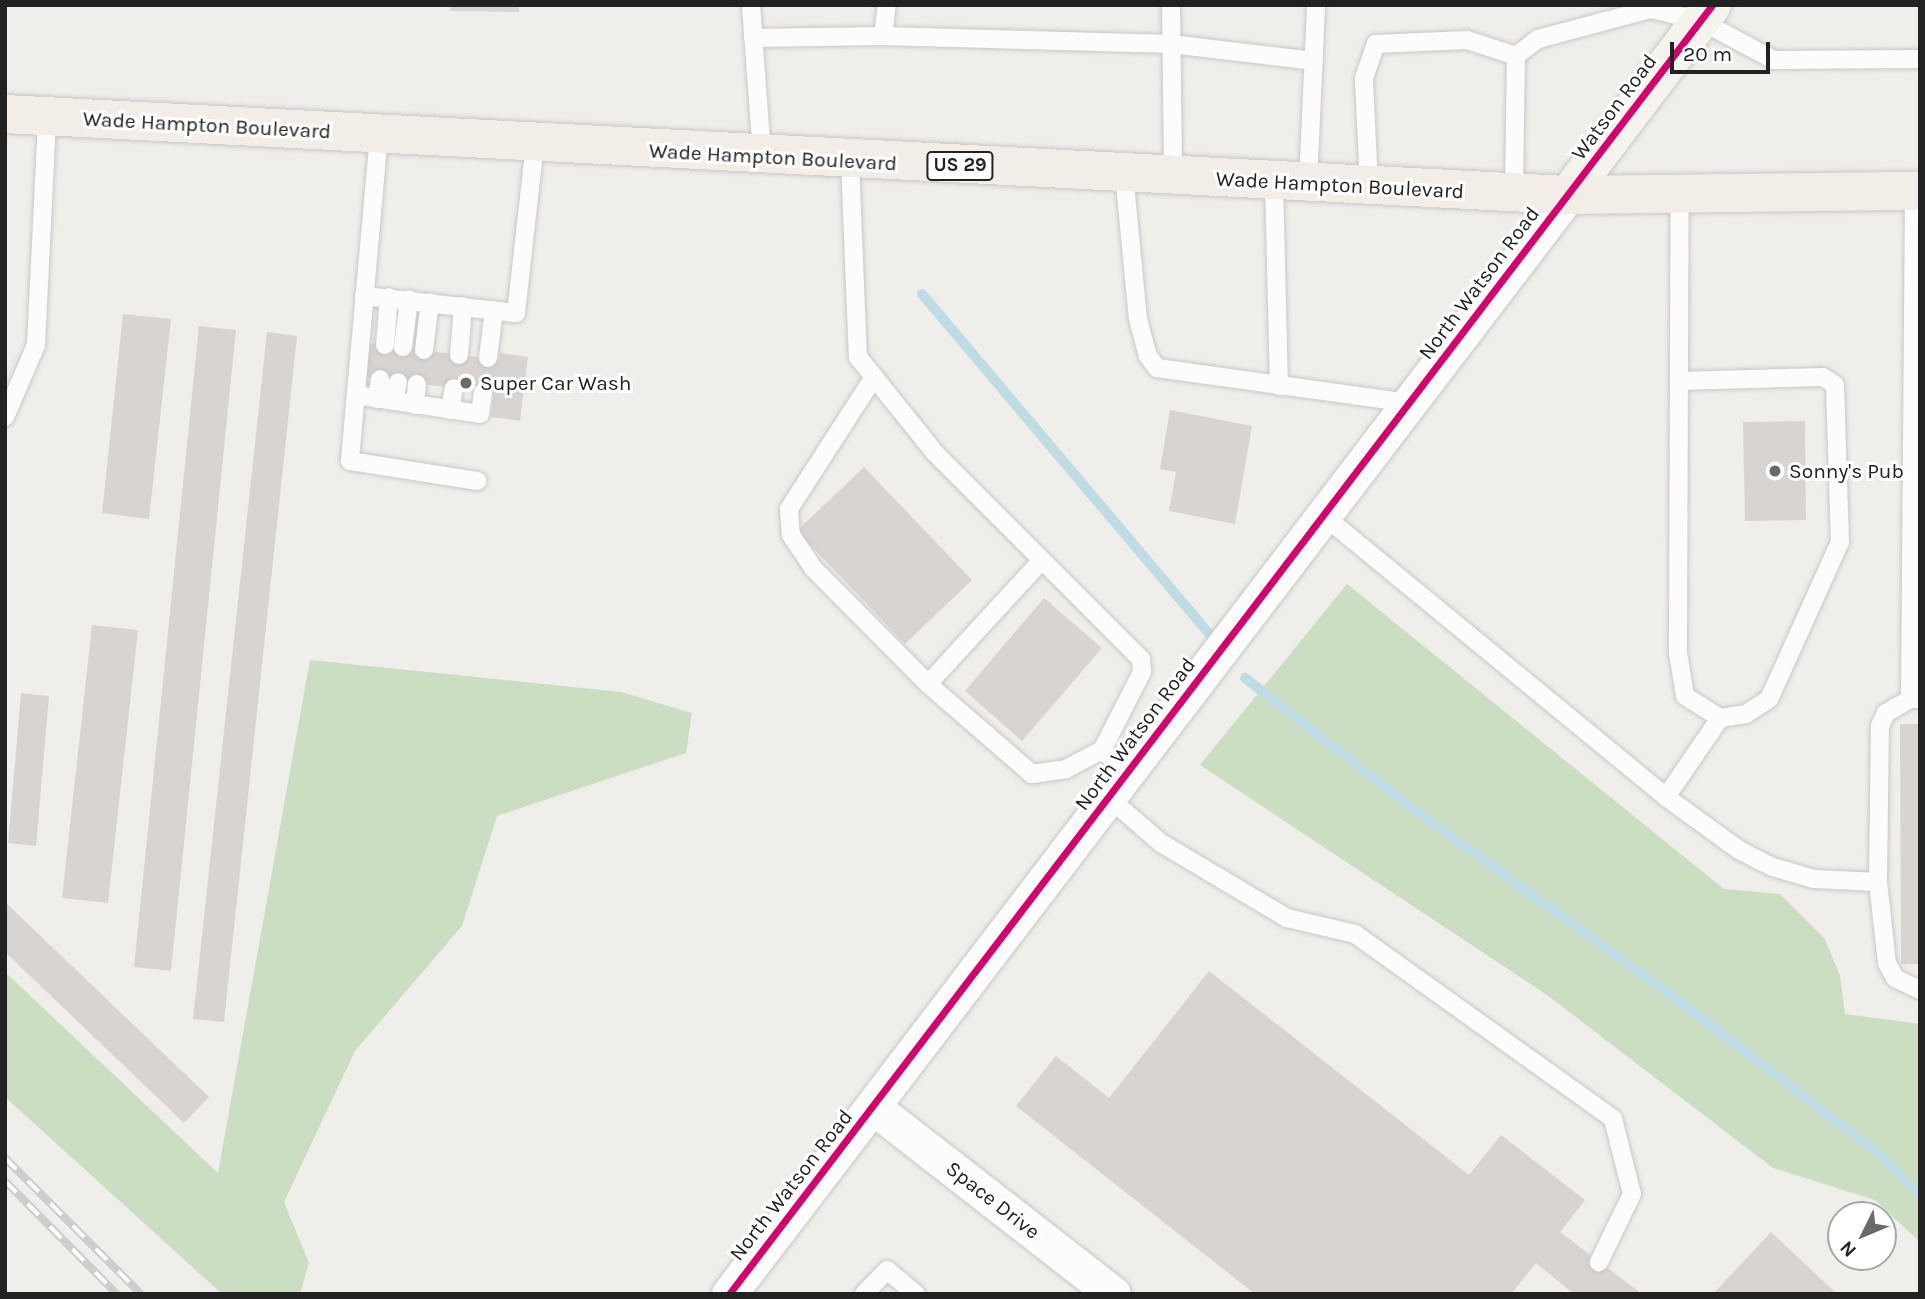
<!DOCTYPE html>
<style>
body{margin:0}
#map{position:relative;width:1925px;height:1299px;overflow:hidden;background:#f0eeeb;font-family:Karla,sans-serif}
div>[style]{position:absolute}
.forest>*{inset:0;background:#cbdec1}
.stream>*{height:10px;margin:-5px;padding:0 5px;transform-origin:5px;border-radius:5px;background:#bfdbe3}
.building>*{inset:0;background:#d7d4d2}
.roads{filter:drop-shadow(0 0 2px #c9c8c7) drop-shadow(0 0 2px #c9c8c7)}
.lane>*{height:18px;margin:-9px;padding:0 9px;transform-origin:9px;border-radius:9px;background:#fdfcfc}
.street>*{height:35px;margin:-17.5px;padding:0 17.5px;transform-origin:17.5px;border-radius:17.5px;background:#fdfcfc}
.secondary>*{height:38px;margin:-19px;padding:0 19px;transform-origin:19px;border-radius:19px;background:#f4f4ed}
.primary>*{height:38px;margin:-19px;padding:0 19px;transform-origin:19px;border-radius:19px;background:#f3ede7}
.rail>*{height:8px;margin-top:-4px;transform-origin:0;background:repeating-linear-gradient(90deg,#fff 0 16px,#ccc 0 32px);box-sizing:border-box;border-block:2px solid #ccc}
.cycleway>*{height:7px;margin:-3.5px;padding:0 3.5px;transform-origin:3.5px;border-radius:3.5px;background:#d6006c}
.dots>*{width:19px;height:19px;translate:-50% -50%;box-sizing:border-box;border:4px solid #fff;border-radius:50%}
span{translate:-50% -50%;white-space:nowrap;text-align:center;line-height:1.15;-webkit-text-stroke:6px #fff;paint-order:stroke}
.shield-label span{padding:2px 5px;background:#fff;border:2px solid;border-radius:5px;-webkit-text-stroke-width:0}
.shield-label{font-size:19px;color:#222;font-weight:700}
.street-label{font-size:21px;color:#222}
.poi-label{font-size:21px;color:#222}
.left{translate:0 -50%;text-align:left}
.frame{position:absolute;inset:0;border:7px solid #222;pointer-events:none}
.north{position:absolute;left:1827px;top:1201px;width:70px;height:70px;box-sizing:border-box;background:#fff;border:2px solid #a7a7a7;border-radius:50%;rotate:227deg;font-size:19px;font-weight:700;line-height:28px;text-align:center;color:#222}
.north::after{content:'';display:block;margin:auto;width:24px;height:32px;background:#6a6968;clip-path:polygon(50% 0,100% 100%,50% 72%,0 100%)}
.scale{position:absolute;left:1670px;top:42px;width:100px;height:32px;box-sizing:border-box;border:4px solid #222;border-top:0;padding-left:9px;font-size:21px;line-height:24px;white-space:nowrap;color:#222;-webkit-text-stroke:5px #fff;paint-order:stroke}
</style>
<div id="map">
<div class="forest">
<i style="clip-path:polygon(1347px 584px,1724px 889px,1780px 894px,1825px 939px,1840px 976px,1845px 1014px,1920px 1024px,1920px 1242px,1875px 1200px,1773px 1168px,1547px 995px,1200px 765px)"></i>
<i style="clip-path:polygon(310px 660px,621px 692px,692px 713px,686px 753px,497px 816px,462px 926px,355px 1051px,284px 1202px,309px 1263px,300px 1294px,222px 1294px,5px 1097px,5px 972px,218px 1173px)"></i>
</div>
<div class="stream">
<i style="left:922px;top:294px;width:445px;rotate:49.8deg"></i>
<i style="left:1245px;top:678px;width:213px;rotate:37.9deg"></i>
<i style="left:1413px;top:809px;width:328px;rotate:35.8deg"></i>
<i style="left:1679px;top:1001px;width:245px;rotate:37.4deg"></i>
<i style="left:1874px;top:1150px;width:64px;rotate:44.4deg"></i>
</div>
<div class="building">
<i style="clip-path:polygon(450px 5px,519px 5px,519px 12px,450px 11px)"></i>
<i style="clip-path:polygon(123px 314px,171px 319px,149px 519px,102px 513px)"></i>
<i style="clip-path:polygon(199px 326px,236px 330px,171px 971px,134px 967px)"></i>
<i style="clip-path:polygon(267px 332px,297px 336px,224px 1022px,193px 1019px)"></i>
<i style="clip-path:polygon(369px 343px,499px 360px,500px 353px,528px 357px,520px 421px,491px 417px,494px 393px,365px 377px)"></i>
<i style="clip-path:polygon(1170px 410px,1252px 426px,1235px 524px,1169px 511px,1176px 472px,1160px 469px)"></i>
<i style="clip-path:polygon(1805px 421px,1806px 520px,1745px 521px,1743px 422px)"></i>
<i style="clip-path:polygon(864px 467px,972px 580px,905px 644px,797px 531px)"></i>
<i style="clip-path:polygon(1044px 598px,1102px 648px,1022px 741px,965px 691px)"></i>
<i style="clip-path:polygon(92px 625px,138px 630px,108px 903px,62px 898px)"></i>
<i style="clip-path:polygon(21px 693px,49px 696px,36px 846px,8px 843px)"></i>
<i style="clip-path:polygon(1900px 724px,1920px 724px,1920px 964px,1901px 964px)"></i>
<i style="clip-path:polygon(5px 902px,209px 1097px,184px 1123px,5px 952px)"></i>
<i style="clip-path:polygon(1209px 971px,1469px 1175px,1501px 1135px,1585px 1200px,1560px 1232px,1642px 1294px,1574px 1294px,1536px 1263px,1511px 1294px,1255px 1294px,1016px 1106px,1056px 1056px,1109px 1098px)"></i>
<i style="clip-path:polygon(1771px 1232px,1837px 1294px,1713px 1294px)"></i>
</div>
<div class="roads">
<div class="lane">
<i style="left:751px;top:5px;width:150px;rotate:85.8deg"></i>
<i style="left:1171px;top:5px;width:171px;rotate:89.3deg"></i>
<i style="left:883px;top:36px;width:288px;rotate:1.6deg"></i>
<i style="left:1171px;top:44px;width:144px;rotate:6.8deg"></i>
<i style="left:753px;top:38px;width:130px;rotate:-0.9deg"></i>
<i style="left:883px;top:36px;width:31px;rotate:-83deg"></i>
<i style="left:379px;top:135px;width:327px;rotate:95.1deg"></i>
<i style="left:350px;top:461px;width:129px;rotate:8.9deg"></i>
<i style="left:850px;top:161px;width:196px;rotate:87.7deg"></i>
<i style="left:858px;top:357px;width:123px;rotate:51.3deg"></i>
<i style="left:935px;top:453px;width:291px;rotate:45deg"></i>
<i style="left:1141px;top:659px;width:13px;rotate:86deg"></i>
<i style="left:1142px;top:672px;width:88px;rotate:117.1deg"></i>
<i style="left:1102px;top:750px;width:35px;rotate:44deg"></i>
<i style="left:1124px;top:174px;width:146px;rotate:84.5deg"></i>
<i style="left:1138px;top:319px;width:38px;rotate:75deg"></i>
<i style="left:1148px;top:356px;width:15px;rotate:53deg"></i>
<i style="left:1157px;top:368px;width:254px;rotate:7.9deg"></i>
<i style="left:1274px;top:182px;width:204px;rotate:88.6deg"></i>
<i style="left:1308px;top:183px;width:178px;rotate:-87.4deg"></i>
<i style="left:1369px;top:186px;width:108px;rotate:-92.7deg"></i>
<i style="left:1364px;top:78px;width:36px;rotate:-71deg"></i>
<i style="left:1376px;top:44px;width:91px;rotate:-2.5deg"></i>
<i style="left:1467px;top:40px;width:52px;rotate:18.1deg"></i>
<i style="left:1914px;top:191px;width:508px;rotate:90.45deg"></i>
<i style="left:1910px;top:699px;width:10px"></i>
<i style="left:1514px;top:193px;width:137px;rotate:-89.2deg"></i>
<i style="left:1516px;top:56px;width:28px;rotate:-38deg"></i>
<i style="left:1538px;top:39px;width:117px;rotate:-14.9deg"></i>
<i style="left:1651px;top:9px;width:51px;rotate:13.5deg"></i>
<i style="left:1701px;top:21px;width:83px;rotate:28.1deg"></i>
<i style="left:1774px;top:60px;width:146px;rotate:-0.4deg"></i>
<i style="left:364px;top:296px;width:153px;rotate:6.4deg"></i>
<i style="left:516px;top:313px;width:170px;rotate:-83.6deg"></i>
<i style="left:385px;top:345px;width:48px;rotate:-85.2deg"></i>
<i style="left:403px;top:347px;width:48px;rotate:-82.9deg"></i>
<i style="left:424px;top:350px;width:48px;rotate:-82.9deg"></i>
<i style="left:459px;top:355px;width:49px;rotate:-85.3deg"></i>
<i style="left:488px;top:358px;width:48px;rotate:-82.9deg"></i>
<i style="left:874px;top:377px;width:157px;rotate:122.8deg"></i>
<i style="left:789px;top:509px;width:26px;rotate:86deg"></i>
<i style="left:791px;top:535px;width:40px;rotate:56deg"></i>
<i style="left:813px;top:568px;width:163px;rotate:45.2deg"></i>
<i style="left:928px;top:684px;width:138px;rotate:40.9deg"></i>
<i style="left:1032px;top:774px;width:34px;rotate:-8deg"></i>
<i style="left:1066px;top:769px;width:41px;rotate:-27.8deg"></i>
<i style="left:1679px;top:381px;width:144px;rotate:-1.6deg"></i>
<i style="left:1823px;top:377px;width:14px;rotate:34deg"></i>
<i style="left:1835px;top:385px;width:157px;rotate:88.2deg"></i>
<i style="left:1840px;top:542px;width:172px;rotate:114.3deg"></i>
<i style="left:1769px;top:699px;width:27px;rotate:147deg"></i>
<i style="left:1746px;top:714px;width:26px;rotate:171deg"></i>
<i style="left:1720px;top:718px;width:41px;rotate:-147.8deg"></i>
<i style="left:1685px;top:696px;width:44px;rotate:-99.2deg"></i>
<i style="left:1678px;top:653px;width:459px;rotate:-89.8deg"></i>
<i style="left:356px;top:395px;width:125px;rotate:8.7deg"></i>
<i style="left:480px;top:414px;width:22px;rotate:-82deg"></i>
<i style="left:377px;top:399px;width:20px;rotate:-81deg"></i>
<i style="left:394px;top:401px;width:19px;rotate:-78deg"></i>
<i style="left:415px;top:405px;width:21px;rotate:-85deg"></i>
<i style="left:450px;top:410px;width:22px;rotate:-80deg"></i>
<i style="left:5px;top:417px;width:78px;rotate:-66.7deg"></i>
<i style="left:36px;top:345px;width:228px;rotate:-87.2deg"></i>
<i style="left:1324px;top:516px;width:443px;rotate:39.4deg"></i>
<i style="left:1666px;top:797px;width:90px;rotate:36deg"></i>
<i style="left:1739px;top:850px;width:38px;rotate:27deg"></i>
<i style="left:1773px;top:867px;width:43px;rotate:16.3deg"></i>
<i style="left:1814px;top:879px;width:64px;rotate:2.7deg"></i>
<i style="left:1878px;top:882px;width:156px;rotate:-89.3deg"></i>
<i style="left:1880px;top:726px;width:14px;rotate:-65deg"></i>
<i style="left:1886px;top:713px;width:28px;rotate:-30deg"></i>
<i style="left:928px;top:684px;width:166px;rotate:-47.4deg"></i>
<i style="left:1666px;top:797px;width:96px;rotate:-55.6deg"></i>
<i style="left:1109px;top:798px;width:69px;rotate:40.9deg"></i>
<i style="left:1161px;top:843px;width:147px;rotate:30.8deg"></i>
<i style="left:1287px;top:918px;width:70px;rotate:13.2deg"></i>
<i style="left:1355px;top:934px;width:317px;rotate:35.6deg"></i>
<i style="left:1613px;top:1119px;width:77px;rotate:75.8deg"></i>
<i style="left:1632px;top:1194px;width:76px;rotate:115.9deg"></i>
<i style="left:1878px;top:882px;width:81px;rotate:83.7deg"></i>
<i style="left:1887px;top:963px;width:17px;rotate:62deg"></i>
<i style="left:1895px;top:978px;width:28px;rotate:26deg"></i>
<i style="left:864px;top:1294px;width:33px;rotate:-46deg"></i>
<i style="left:887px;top:1270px;width:38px;rotate:40deg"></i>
</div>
<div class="street">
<i style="left:873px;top:1107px;width:304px;rotate:37.9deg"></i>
<i style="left:729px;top:1294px;width:1383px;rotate:-52.64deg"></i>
</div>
<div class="secondary">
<i style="left:1568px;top:195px;width:238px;rotate:-52.8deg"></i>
</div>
<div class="primary">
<i style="left:5px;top:114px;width:1565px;rotate:2.97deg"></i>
<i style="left:1568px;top:195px;width:352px;rotate:-0.7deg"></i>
</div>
</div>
<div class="rail">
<i style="left:5px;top:1158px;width:192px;rotate:45deg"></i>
<i style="left:5px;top:1181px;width:159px;rotate:45.3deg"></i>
</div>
<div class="cycleway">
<i style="left:729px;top:1294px;width:1621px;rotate:-52.67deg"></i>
</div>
<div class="dots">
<i style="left:466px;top:383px;background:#6a6968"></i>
<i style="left:1775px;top:471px;background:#6a6968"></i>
</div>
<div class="shield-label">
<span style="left:960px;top:166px">US 29</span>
</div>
<div class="street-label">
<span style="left:1614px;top:107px;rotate:-53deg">Watson Road</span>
<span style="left:207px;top:125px;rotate:3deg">Wade Hampton Boulevard</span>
<span style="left:773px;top:157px;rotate:3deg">Wade Hampton Boulevard</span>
<span style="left:1340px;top:185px;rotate:3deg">Wade Hampton Boulevard</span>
<span style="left:1479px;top:283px;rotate:-53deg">North Watson Road</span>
<span style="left:1135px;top:734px;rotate:-53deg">North Watson Road</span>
<span style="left:791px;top:1185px;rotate:-52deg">North Watson Road</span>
<span style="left:993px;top:1200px;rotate:38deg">Space Drive</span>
</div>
<div class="poi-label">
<span class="left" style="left:480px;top:383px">Super Car Wash</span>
<span class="left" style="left:1789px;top:471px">Sonny's Pub</span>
</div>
<div class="frame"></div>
<div class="north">N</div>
<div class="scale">20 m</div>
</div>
